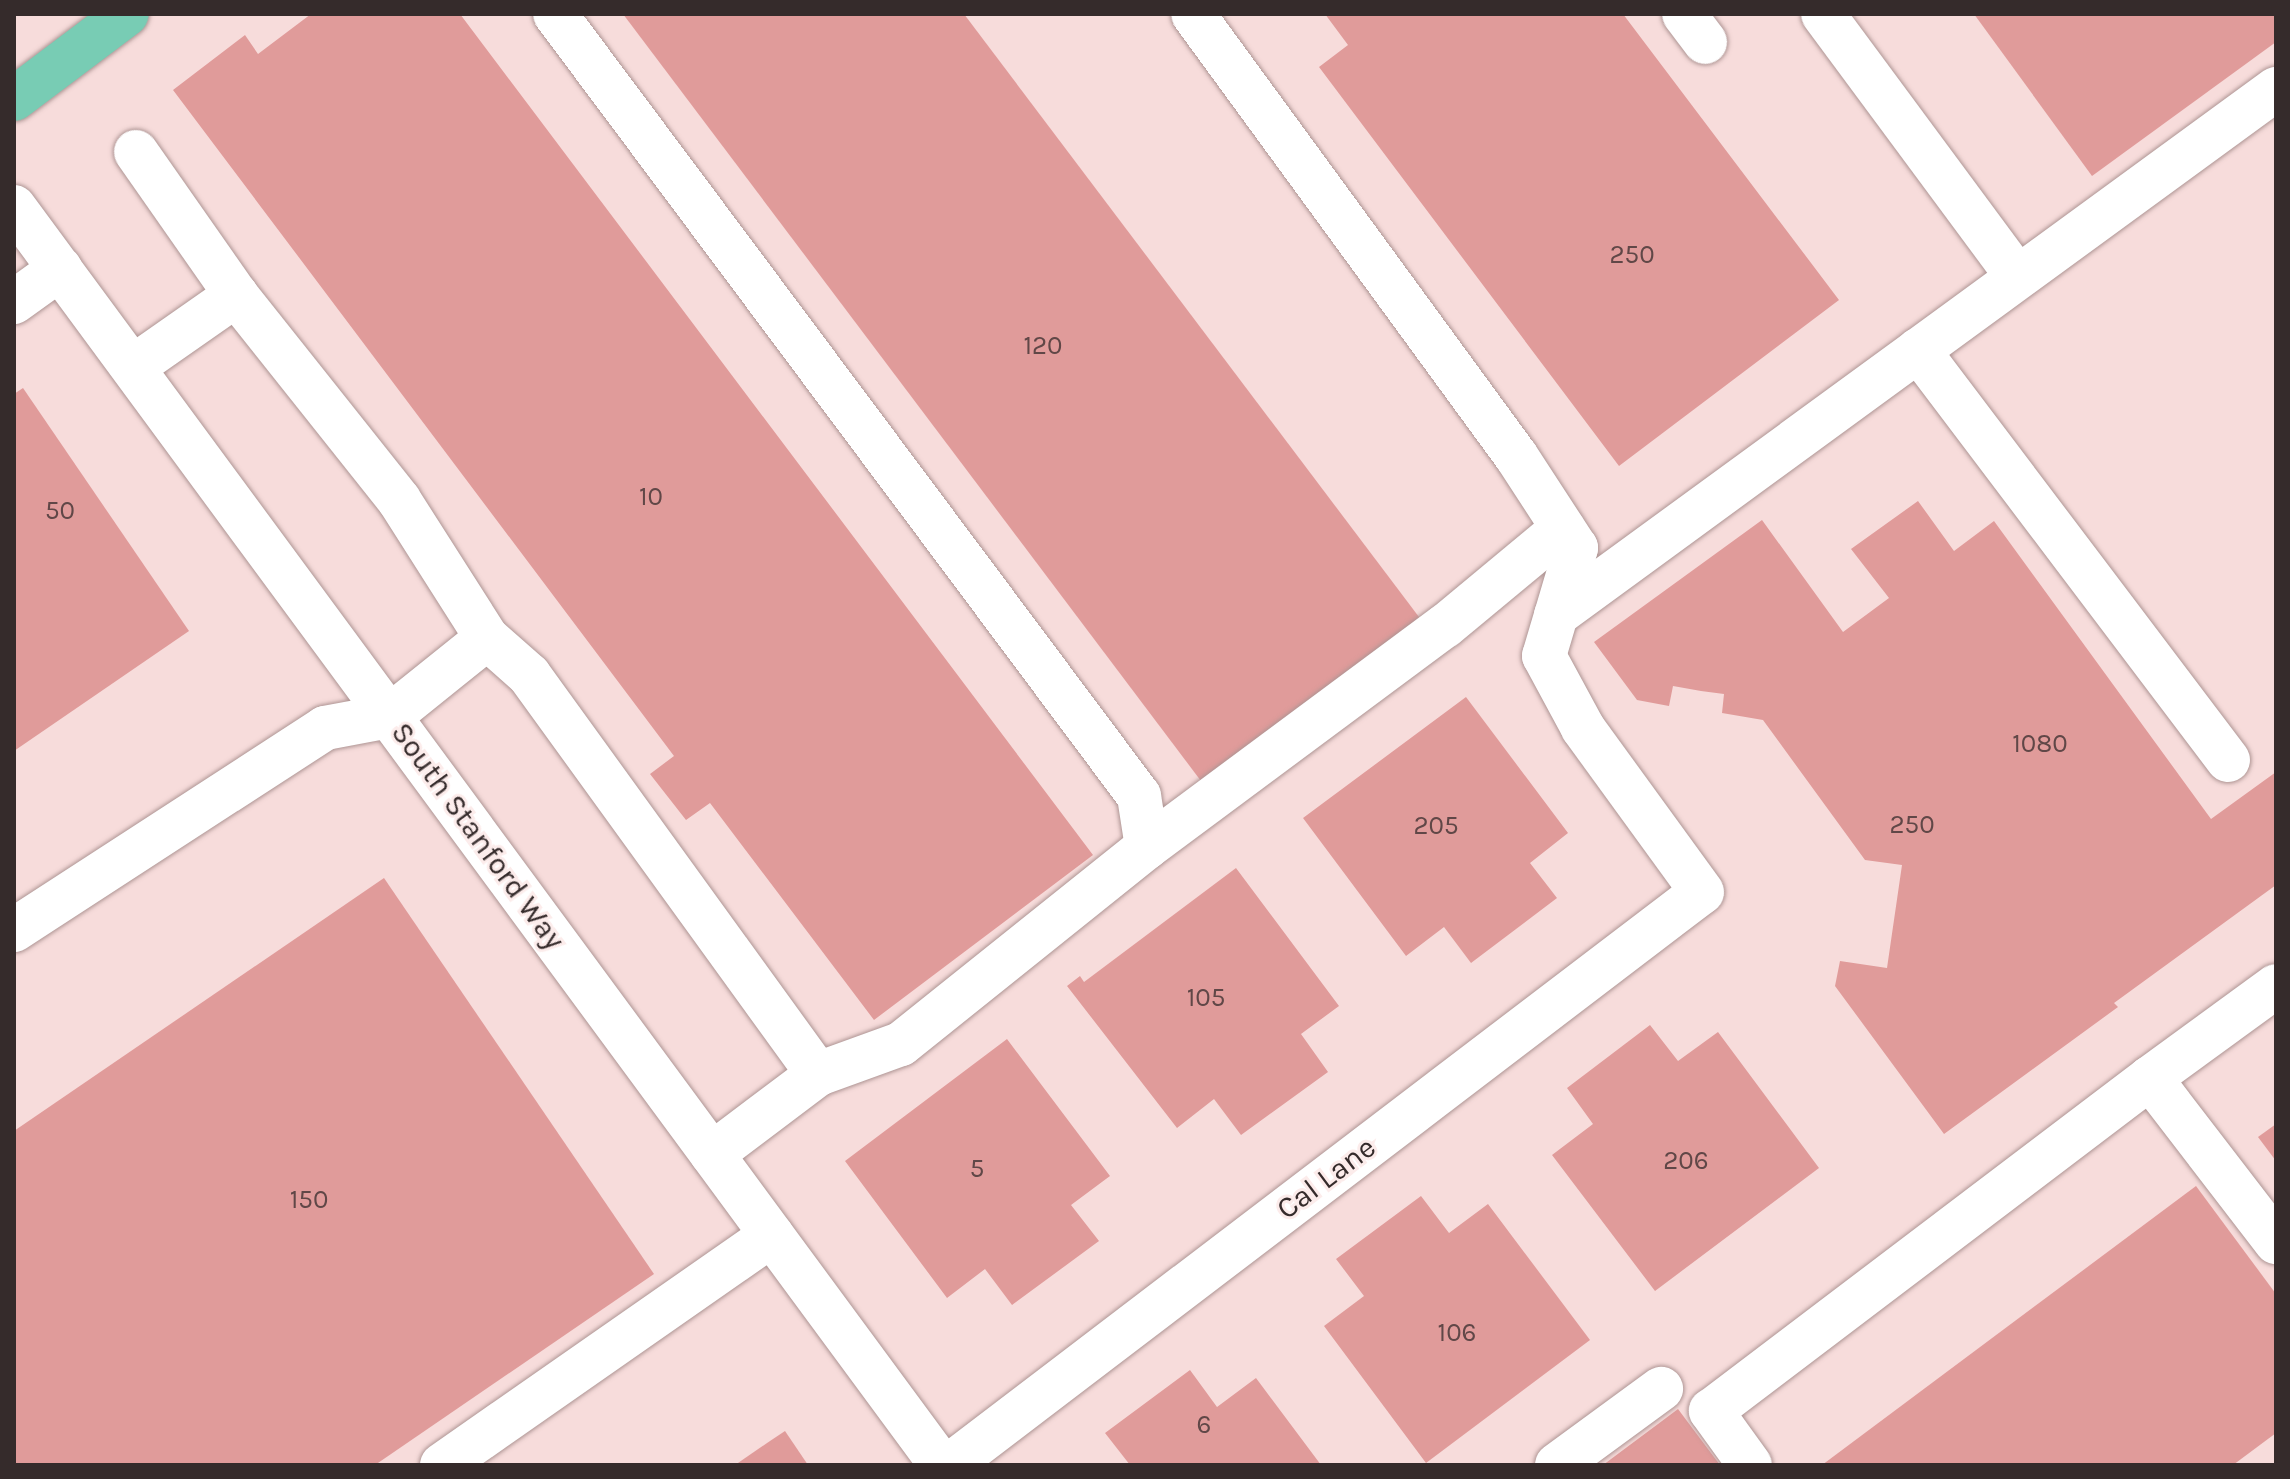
<!DOCTYPE html>
<style>
body{margin:0}
#map{position:relative;width:2290px;height:1479px;overflow:hidden;background:#f7dcdb;font-family:Karla,sans-serif}
div>[style]{position:absolute}
.building>*{inset:0;background:#e09b9a}
.roads{filter:drop-shadow(0 0 2px #ae9594) drop-shadow(0 0 2px #ae9594)}
.minor>*{height:44px;margin:-22px;padding:0 22px;transform-origin:22px;border-radius:22px;background:#fff}
.major>*{height:44px;margin:-22px;padding:0 22px;transform-origin:22px;border-radius:22px;background:#78ccb4}
span{translate:-50% -50%;white-space:nowrap;text-align:center;line-height:1.15;-webkit-text-stroke:6px #fceceb;paint-order:stroke}
.number-label{font-size:26px;color:#604747}
.number-label span{-webkit-text-stroke-width:0}
.street-label{font-size:30px;color:#352b2b}
.frame{position:absolute;inset:0;border:16px solid #352b2b;pointer-events:none}
</style>
<div id="map">
<div class="building">
<i style="clip-path:polygon(311px 14px,460px 14px,1093px 855px,874px 1020px,710px 803px,686px 820px,650px 774px,674px 756px,173px 90px,245px 35px,258px 54px)"></i>
<i style="clip-path:polygon(623px 14px,964px 14px,1422px 621px,1204px 785px)"></i>
<i style="clip-path:polygon(1325px 14px,1623px 14px,1839px 300px,1619px 466px,1319px 67px,1348px 45px)"></i>
<i style="clip-path:polygon(1974px 14px,2276px 14px,2276px 42px,2092px 176px)"></i>
<i style="clip-path:polygon(23px 388px,189px 631px,14px 751px,14px 394px)"></i>
<i style="clip-path:polygon(1918px 501px,1954px 551px,1994px 521px,2211px 819px,2276px 772px,2276px 885px,2114px 1003px,2118px 1007px,1944px 1134px,1835px 986px,1840px 961px,1887px 968px,1902px 865px,1865px 860px,1763px 720px,1722px 713px,1724px 694px,1701px 691px,1673px 686px,1669px 706px,1637px 700px,1594px 642px,1762px 520px,1843px 632px,1889px 598px,1851px 549px)"></i>
<i style="clip-path:polygon(1466px 697px,1568px 833px,1530px 863px,1557px 898px,1471px 963px,1444px 927px,1406px 956px,1303px 818px)"></i>
<i style="clip-path:polygon(1236px 868px,1339px 1006px,1301px 1034px,1328px 1072px,1241px 1135px,1214px 1099px,1177px 1128px,1067px 986px,1080px 976px,1084px 982px)"></i>
<i style="clip-path:polygon(384px 878px,654px 1274px,375px 1465px,14px 1465px,14px 1131px)"></i>
<i style="clip-path:polygon(1650px 1025px,1678px 1061px,1718px 1032px,1819px 1168px,1655px 1291px,1552px 1155px,1593px 1124px,1567px 1088px)"></i>
<i style="clip-path:polygon(1007px 1039px,1110px 1176px,1071px 1205px,1099px 1241px,1012px 1305px,985px 1269px,947px 1298px,845px 1161px)"></i>
<i style="clip-path:polygon(2276px 1124px,2276px 1161px,2258px 1137px)"></i>
<i style="clip-path:polygon(2196px 1186px,2276px 1294px,2276px 1433px,2233px 1465px,1822px 1465px)"></i>
<i style="clip-path:polygon(1421px 1196px,1449px 1233px,1488px 1204px,1590px 1340px,1426px 1463px,1324px 1326px,1364px 1296px,1336px 1259px)"></i>
<i style="clip-path:polygon(1190px 1370px,1217px 1407px,1256px 1378px,1321px 1465px,1130px 1465px,1105px 1433px)"></i>
<i style="clip-path:polygon(1678px 1409px,1720px 1465px,1603px 1465px,1658px 1424px)"></i>
<i style="clip-path:polygon(785px 1431px,808px 1465px,735px 1465px,770px 1441px)"></i>
</div>
<div class="roads">
<div class="minor">
<i style="left:1684px;top:14px;width:35px;rotate:53deg"></i>
<i style="left:1823px;top:14px;width:326px;rotate:53.5deg"></i>
<i style="left:136px;top:152px;width:174px;rotate:55deg"></i>
<i style="left:236px;top:295px;width:262px;rotate:51.5deg"></i>
<i style="left:399px;top:500px;width:164px;rotate:57.5deg"></i>
<i style="left:14px;top:207px;width:1563px;rotate:53.61deg"></i>
<i style="left:14px;top:302px;width:57px;rotate:-35.7deg"></i>
<i style="left:1918px;top:350px;width:514px;rotate:52.91deg"></i>
<i style="left:133px;top:367px;width:126px;rotate:-35deg"></i>
<i style="left:1556px;top:615px;width:892px;rotate:-36.15deg"></i>
<i style="left:1147px;top:847px;width:371px;rotate:-36.6deg"></i>
<i style="left:1445px;top:626px;width:153px;rotate:-39.7deg"></i>
<i style="left:14px;top:930px;width:371px;rotate:-33deg"></i>
<i style="left:325px;top:728px;width:66px;rotate:-10.5deg"></i>
<i style="left:390px;top:716px;width:124px;rotate:-38.8deg"></i>
<i style="left:487px;top:638px;width:56px;rotate:41.4deg"></i>
<i style="left:529px;top:675px;width:493px;rotate:54.1deg"></i>
<i style="left:818px;top:1074px;width:88px;rotate:-19.9deg"></i>
<i style="left:901px;top:1044px;width:315px;rotate:-38.7deg"></i>
<i style="left:1147px;top:847px;width:52px;rotate:-98.9deg"></i>
<i style="left:1139px;top:796px;width:976px;rotate:-126.75deg"></i>
<i style="left:2150px;top:1078px;width:156px;rotate:-36.1deg"></i>
<i style="left:712px;top:1154px;width:133px;rotate:-37deg"></i>
<i style="left:442px;top:1465px;width:402px;rotate:-34.9deg"></i>
<i style="left:950px;top:1465px;width:945px;rotate:-37.31deg"></i>
<i style="left:1702px;top:892px;width:203px;rotate:-126deg"></i>
<i style="left:1583px;top:728px;width:82px;rotate:-118.4deg"></i>
<i style="left:1544px;top:656px;width:113px;rotate:-73.5deg"></i>
<i style="left:1576px;top:548px;width:110px;rotate:-123.1deg"></i>
<i style="left:1516px;top:456px;width:547px;rotate:-126.16deg"></i>
<i style="left:1557px;top:1465px;width:129px;rotate:-36.2deg"></i>
<i style="left:1750px;top:1465px;width:67px;rotate:-125.8deg"></i>
<i style="left:1711px;top:1411px;width:551px;rotate:-37.18deg"></i>
<i style="left:2150px;top:1078px;width:207px;rotate:52.5deg"></i>
</div>
<div class="major">
<i style="left:14px;top:99px;width:141px;rotate:-37deg"></i>
</div>
</div>
<div class="number-label">
<span style="left:1632px;top:255px">250</span>
<span style="left:1043px;top:346px">120</span>
<span style="left:651px;top:497px">10</span>
<span style="left:60px;top:511px">50</span>
<span style="left:2040px;top:744px">1080</span>
<span style="left:1912px;top:825px">250</span>
<span style="left:1436px;top:826px">205</span>
<span style="left:1206px;top:998px">105</span>
<span style="left:1686px;top:1161px">206</span>
<span style="left:977px;top:1169px">5</span>
<span style="left:309px;top:1200px">150</span>
<span style="left:1457px;top:1333px">106</span>
<span style="left:1204px;top:1425px">6</span>
</div>
<div class="street-label">
<span style="left:478px;top:836px;rotate:54deg">South Stanford Way</span>
<span style="left:1326px;top:1178px;rotate:-37deg">Cal Lane</span>
</div>
<div class="frame"></div>
</div>
